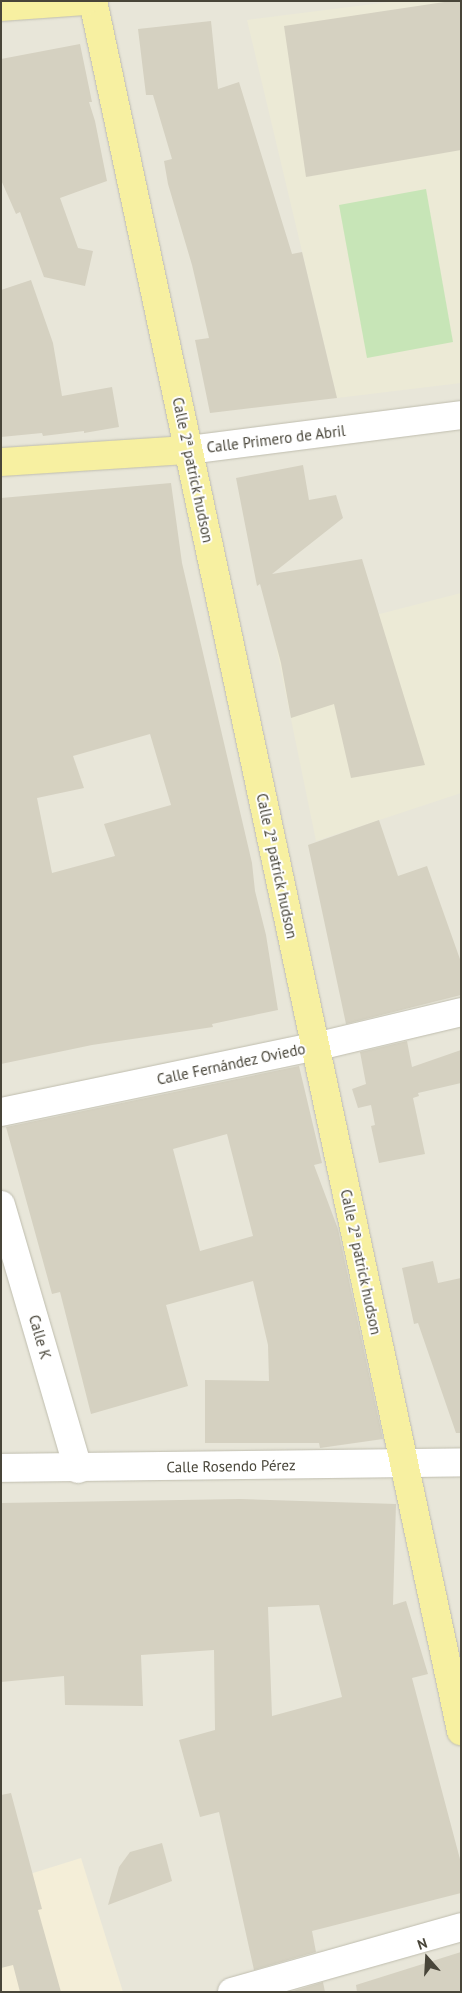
<!DOCTYPE html>
<meta charset="utf-8">
<style>
body{margin:0}
#map{position:relative;width:462px;height:1993px;overflow:hidden;background:#f4f3eb;font-family:"PT Sans",sans-serif}
div>[style]{position:absolute}
.residential>*{inset:0;background:#e8e6d9}
.commercial>*{inset:0;background:#f4eed8}
.education>*{inset:0;background:#ecead6}
.green>*{inset:0;background:#c7e5b7}
.building>*{inset:0;background:#d5d1c1}
.roads{filter:drop-shadow(0 0 1px #bfbdae) drop-shadow(0 0 1px #bfbdae)}
.minor>*{height:28px;margin:-14px;padding:0 14px;transform-origin:14px;border-radius:14px;background:#fff}
.major>*{height:28px;margin:-14px;padding:0 14px;transform-origin:14px;border-radius:14px;background:#f7f0a1}
span{translate:-50% -50%;white-space:nowrap;text-align:center;line-height:1.15;-webkit-text-stroke:4px #fff;paint-order:stroke}
.street-label{font-size:15px;color:#484539}
.frame{position:absolute;inset:0;border:2px solid #484539;pointer-events:none}
.north{position:absolute;left:402px;top:1933px;width:50px;height:50px;-webkit-text-stroke:4px #fff;paint-order:stroke;rotate:341deg;font-size:14px;font-weight:700;line-height:20px;text-align:center;color:#484539}
.north::after{content:'';display:block;margin:auto;width:18px;height:22px;background:#484539;clip-path:polygon(50% 0,100% 100%,50% 72%,0 100%)}
</style>
<div id="map">
<div class="residential">
<i style="clip-path:polygon(1px 1px,461px 1px,461px 1992px,1px 1992px)"></i>
</div>
<div class="commercial">
<i style="clip-path:polygon(81px 1858px,123px 1992px,1px 1992px,1px 1883px)"></i>
</div>
<div class="education">
<i style="clip-path:polygon(397px 1px,461px 1px,461px 383px,337px 398px,247px 20px)"></i>
<i style="clip-path:polygon(461px 593px,461px 793px,316px 841px,275px 641px)"></i>
</div>
<div class="green">
<i style="clip-path:polygon(426px 189px,453px 342px,367px 358px,339px 205px)"></i>
</div>
<div class="building">
<i style="clip-path:polygon(451px 1px,461px 1px,461px 150px,306px 177px,284px 26px)"></i>
<i style="clip-path:polygon(211px 21px,218px 89px,239px 82px,292px 254px,302px 252px,337px 398px,210px 413px,195px 340px,209px 338px,192px 265px,168px 184px,164px 161px,172px 159px,153px 95px,146px 95px,138px 29px)"></i>
<i style="clip-path:polygon(80px 44px,92px 102px,89px 102px,95px 121px,107px 181px,60px 198px,78px 248px,93px 251px,85px 286px,44px 277px,20px 212px,16px 214px,1px 180px,1px 59px)"></i>
<i style="clip-path:polygon(31px 280px,53px 343px,62px 396px,112px 387px,119px 427px,84px 433px,84px 431px,43px 436px,42px 433px,1px 437px,1px 290px)"></i>
<i style="clip-path:polygon(303px 465px,309px 500px,336px 495px,343px 518px,272px 574px,362px 559px,425px 765px,351px 778px,334px 704px,291px 718px,281px 663px,260px 584px,257px 586px,236px 478px)"></i>
<i style="clip-path:polygon(evenodd,171px 483px,182px 563px,252px 863px,255px 891px,266px 935px,278px 1010px,212px 1024px,213px 1027px,92px 1045px,1px 1064px,1px 498px,171px 483px,150px 734px,171px 805px,104px 824px,115px 856px,52px 873px,37px 798px,84px 788px,73px 756px,150px 734px)"></i>
<i style="clip-path:polygon(379px 820px,398px 876px,427px 866px,461px 962px,461px 995px,346px 1024px,308px 845px)"></i>
<i style="clip-path:polygon(407px 1041px,412px 1067px,461px 1050px,461px 1083px,418px 1093px,419px 1096px,413px 1098px,425px 1154px,379px 1163px,371px 1126px,375px 1125px,371px 1105px,358px 1108px,352px 1089px,366px 1084px,360px 1052px)"></i>
<i style="clip-path:polygon(evenodd,299px 1066px,322px 1163px,314px 1165px,338px 1229px,383px 1439px,320px 1448px,319px 1443px,205px 1443px,205px 1380px,269px 1381px,268px 1345px,253px 1281px,166px 1305px,188px 1386px,91px 1414px,60px 1292px,52px 1294px,6px 1127px,299px 1066px,227px 1134px,253px 1236px,200px 1251px,173px 1149px,227px 1134px)"></i>
<i style="clip-path:polygon(433px 1261px,438px 1283px,461px 1278px,461px 1433px,456px 1433px,418px 1323px,414px 1324px,402px 1268px)"></i>
<i style="clip-path:polygon(evenodd,240px 1499px,396px 1504px,393px 1605px,406px 1601px,428px 1674px,412px 1678px,461px 1863px,461px 1893px,312px 1931px,316px 1952px,254px 1970px,219px 1812px,200px 1817px,179px 1740px,215px 1730px,214px 1650px,141px 1655px,143px 1706px,65px 1705px,64px 1676px,1px 1682px,1px 1503px,240px 1499px,319px 1605px,342px 1697px,272px 1716px,268px 1607px,319px 1605px)"></i>
<i style="clip-path:polygon(11px 1793px,42px 1909px,38px 1910px,61px 1992px,20px 1992px,13px 1965px,1px 1968px,1px 1795px)"></i>
<i style="clip-path:polygon(162px 1843px,172px 1881px,108px 1905px,119px 1867px,130px 1852px)"></i>
<i style="clip-path:polygon(461px 1952px,461px 1992px,357px 1992px,356px 1985px)"></i>
<i style="clip-path:polygon(323px 1982px,325px 1992px,290px 1992px)"></i>
</div>
<div class="roads">
<div class="minor">
<i style="left:188px;top:450px;width:275px;rotate:-7.3deg"></i>
<i style="left:1px;top:1112px;width:329px;rotate:-11.8deg"></i>
<i style="left:323px;top:1045px;width:142px;rotate:-13.4deg"></i>
<i style="left:1px;top:1205px;width:275px;rotate:73.7deg"></i>
<i style="left:1px;top:1468px;width:460px;rotate:-0.7deg"></i>
<i style="left:232px;top:1992px;width:238px;rotate:-15.8deg"></i>
</div>
<div class="major">
<i style="left:93px;top:1px;width:1769px;rotate:77.99deg"></i>
<i style="left:1px;top:7px;width:84px;rotate:-4.1deg"></i>
<i style="left:1px;top:462px;width:187px;rotate:-3.7deg"></i>
</div>
</div>
<div class="street-label">
<span style="left:276px;top:439px;rotate:-7deg">Calle Primero de Abril</span>
<span style="left:193px;top:470px;rotate:78deg">Calle 2ª patrick hudson</span>
<span style="left:277px;top:866px;rotate:78deg">Calle 2ª patrick hudson</span>
<span style="left:231px;top:1064px;rotate:-12deg">Calle Fernández Oviedo</span>
<span style="left:361px;top:1262px;rotate:78deg">Calle 2ª patrick hudson</span>
<span style="left:40px;top:1337px;rotate:74deg">Calle K</span>
<span style="left:231px;top:1466px;rotate:-1deg">Calle Rosendo Pérez</span>
</div>
<div class="frame"></div>
<div class="north">N</div>
</div>
